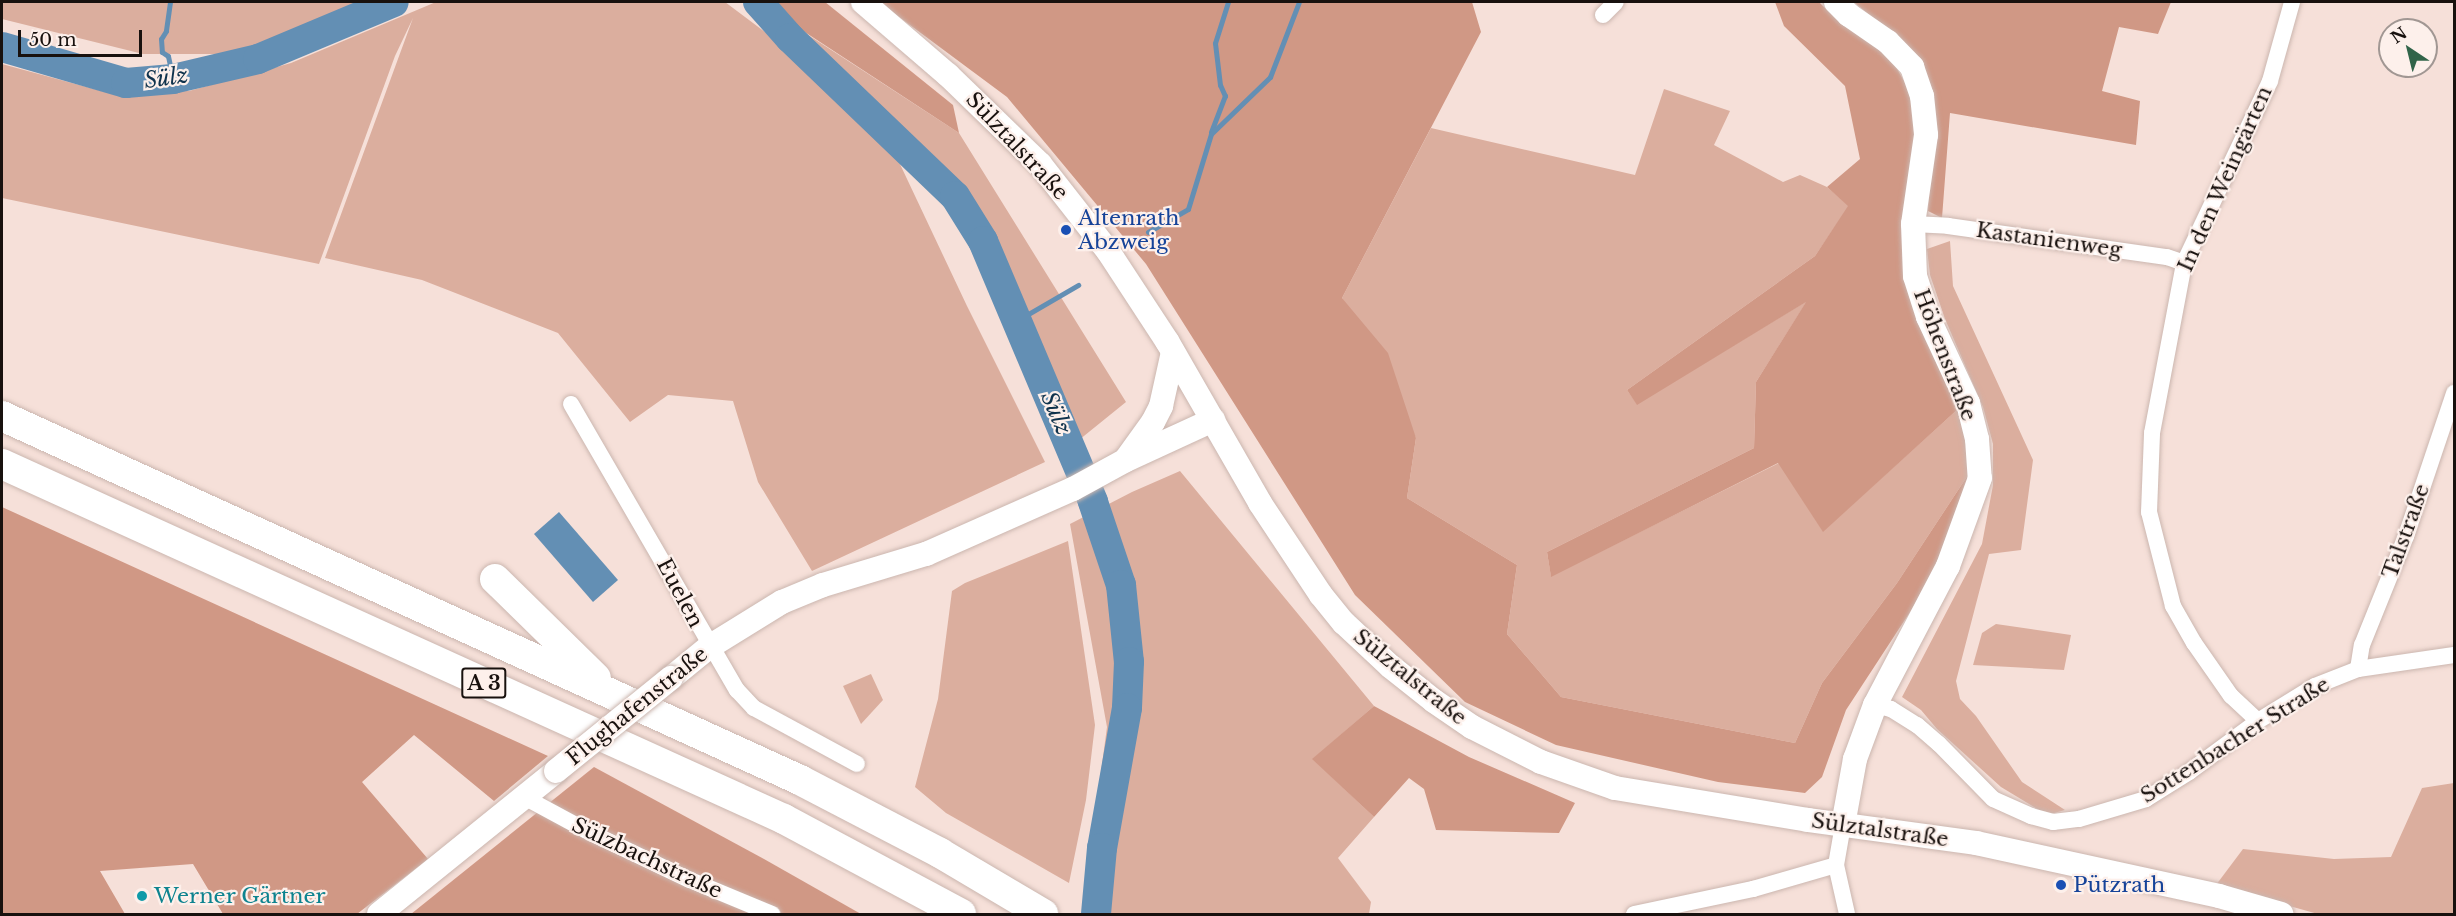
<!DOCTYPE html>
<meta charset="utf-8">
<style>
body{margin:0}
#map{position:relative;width:2456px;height:916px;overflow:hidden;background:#f6e0d9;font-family:"Libre Baskerville",serif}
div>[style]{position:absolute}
.green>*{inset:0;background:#dbae9e}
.forest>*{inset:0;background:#d09885}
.water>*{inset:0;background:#638fb4}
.stream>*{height:5px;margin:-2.5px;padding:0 2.5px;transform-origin:2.5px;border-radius:2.5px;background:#638fb4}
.river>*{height:30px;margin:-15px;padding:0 15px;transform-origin:15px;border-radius:15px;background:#638fb4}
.roads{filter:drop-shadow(0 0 2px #cbb6af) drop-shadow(0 0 2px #cbb6af)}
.minor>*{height:16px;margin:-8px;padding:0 8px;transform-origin:8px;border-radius:8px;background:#fff}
.secondary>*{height:24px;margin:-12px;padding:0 12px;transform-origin:12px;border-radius:12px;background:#fff}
.motorway>*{height:30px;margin:-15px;padding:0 15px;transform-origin:15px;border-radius:15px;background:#fff}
.bridges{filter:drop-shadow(0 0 2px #cbb6af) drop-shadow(0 0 2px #cbb6af)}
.secondary-bridge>*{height:24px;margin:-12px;padding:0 12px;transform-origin:12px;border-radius:12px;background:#fff}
.dots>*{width:16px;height:16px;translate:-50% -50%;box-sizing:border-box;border:3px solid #fdf0eb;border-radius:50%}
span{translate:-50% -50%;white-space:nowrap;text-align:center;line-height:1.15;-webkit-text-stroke:4.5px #fdf0eb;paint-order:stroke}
.shield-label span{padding:2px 4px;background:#fdf0eb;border:2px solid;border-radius:4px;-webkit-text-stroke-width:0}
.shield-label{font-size:20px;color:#18110e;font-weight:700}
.street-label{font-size:21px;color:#18110e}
.transit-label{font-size:21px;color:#164399}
.left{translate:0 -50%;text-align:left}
.culture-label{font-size:21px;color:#0d838f}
.water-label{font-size:22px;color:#10334d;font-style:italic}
.frame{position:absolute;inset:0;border:3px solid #18110e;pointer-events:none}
.north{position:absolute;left:2378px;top:18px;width:60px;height:60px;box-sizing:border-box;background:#fdf0eb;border:2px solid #a19793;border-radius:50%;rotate:325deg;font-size:16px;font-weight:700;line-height:24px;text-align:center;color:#18110e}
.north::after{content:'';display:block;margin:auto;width:21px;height:27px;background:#316449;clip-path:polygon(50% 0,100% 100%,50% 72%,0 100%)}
.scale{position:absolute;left:18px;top:30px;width:124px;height:27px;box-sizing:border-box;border:3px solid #18110e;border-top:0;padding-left:8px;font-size:18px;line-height:21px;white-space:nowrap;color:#18110e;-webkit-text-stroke:4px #fdf0eb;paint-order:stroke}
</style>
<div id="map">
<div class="green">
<i style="clip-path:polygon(2px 2px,388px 2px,290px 39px,221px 54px,143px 54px,2px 19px)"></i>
<i style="clip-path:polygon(436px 2px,725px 2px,789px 50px,899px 162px,967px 306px,1045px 462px,812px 571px,758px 482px,733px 401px,668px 395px,630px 422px,558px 333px,422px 280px,325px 258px,413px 18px,395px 56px,319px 264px,2px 198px,2px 64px,105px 92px,189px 91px,291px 63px)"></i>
<i style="clip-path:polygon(799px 29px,959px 133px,1126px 402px,1079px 440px,934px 156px)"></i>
<i style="clip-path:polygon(1664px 89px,1730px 111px,1714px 145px,1783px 182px,1800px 175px,1827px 187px,1849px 206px,1815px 256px,1627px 390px,1637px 404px,1807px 301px,1756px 382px,1754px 448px,1547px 552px,1551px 576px,1779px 463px,1823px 531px,1958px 409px,1968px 441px,1970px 472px,1897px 583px,1822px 683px,1795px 743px,1561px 697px,1507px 634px,1517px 565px,1407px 498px,1416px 438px,1342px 298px,1431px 128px,1635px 175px)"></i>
<i style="clip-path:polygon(1950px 241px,1953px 286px,2033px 460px,2021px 550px,1989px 554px,1956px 681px,1960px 699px,1976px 716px,2022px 782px,2065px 810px,2047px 815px,2001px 787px,1937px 729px,1921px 710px,1902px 697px,1982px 544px,1993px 485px,1993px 444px,1983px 407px,1945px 319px,1930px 275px,1927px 249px)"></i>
<i style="clip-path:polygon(1180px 471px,1374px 706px,1313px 759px,1374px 817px,1338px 858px,1371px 902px,1369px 914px,1105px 914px,1084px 898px,1107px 727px,1070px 524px,1132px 492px)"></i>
<i style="clip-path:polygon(1068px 541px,1095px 725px,1086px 800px,1069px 883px,946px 813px,915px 787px,938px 699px,952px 591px,965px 583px)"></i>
<i style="clip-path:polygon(1996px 624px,2071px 635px,2064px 670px,1973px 665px,1982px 633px)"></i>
<i style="clip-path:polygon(871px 674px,883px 700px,861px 724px,843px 686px)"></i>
<i style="clip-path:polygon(2454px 783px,2454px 914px,2318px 914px,2216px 885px,2243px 849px,2334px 859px,2391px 857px,2422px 788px)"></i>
</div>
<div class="forest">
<i style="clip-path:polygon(759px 2px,825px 2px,953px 105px,959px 133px)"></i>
<i style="clip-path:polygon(879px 2px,1472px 2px,1481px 32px,1342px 298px,1388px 353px,1416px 438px,1407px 498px,1517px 565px,1507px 634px,1561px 697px,1795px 743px,1822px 683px,1897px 583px,1970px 472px,1944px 560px,1846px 710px,1822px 777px,1805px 793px,1718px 782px,1556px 745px,1465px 702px,1355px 595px,1146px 264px,1007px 97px)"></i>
<i style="clip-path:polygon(1775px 2px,1819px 2px,1838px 21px,1887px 51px,1913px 97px,1918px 138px,1905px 228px,1958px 409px,1823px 532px,1778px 463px,1551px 577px,1547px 552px,1754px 448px,1756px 382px,1806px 302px,1637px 405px,1627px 390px,1815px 256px,1848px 206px,1827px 187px,1860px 159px,1845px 86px,1784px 26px)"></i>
<i style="clip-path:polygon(1854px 2px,2171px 2px,2158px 34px,2119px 27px,2102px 91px,2140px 101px,2136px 145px,1950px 113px,1942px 218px,1928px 211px,1932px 135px,1896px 37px)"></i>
<i style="clip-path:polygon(2px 507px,548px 756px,494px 801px,414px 735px,362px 782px,428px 859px,357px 914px,223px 914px,193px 864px,100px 871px,125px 914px,2px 914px)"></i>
<i style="clip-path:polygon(1374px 706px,1469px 757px,1575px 803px,1559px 833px,1436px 830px,1424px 789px,1409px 778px,1374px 817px,1312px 759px)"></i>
<i style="clip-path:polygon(594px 767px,764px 859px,861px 914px,411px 914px)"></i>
</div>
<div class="water">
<i style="clip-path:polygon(559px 512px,618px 580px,593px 602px,534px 534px)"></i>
</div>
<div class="stream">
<i style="left:170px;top:2px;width:29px;rotate:98deg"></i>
<i style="left:166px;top:31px;width:9px;rotate:122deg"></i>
<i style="left:161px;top:39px;width:13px;rotate:86deg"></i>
<i style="left:162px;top:52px;width:7px;rotate:34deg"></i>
<i style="left:168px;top:56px;width:24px;rotate:78deg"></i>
<i style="left:1211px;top:132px;width:39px;rotate:-69deg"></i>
<i style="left:1225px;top:96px;width:12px;rotate:-114deg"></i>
<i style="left:1220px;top:85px;width:42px;rotate:-96.8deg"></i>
<i style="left:1215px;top:43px;width:43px;rotate:-72.4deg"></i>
<i style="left:1148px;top:232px;width:46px;rotate:-29.9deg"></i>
<i style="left:1188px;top:209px;width:78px;rotate:-73deg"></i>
<i style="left:1211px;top:134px;width:82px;rotate:-44deg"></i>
<i style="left:1270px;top:77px;width:80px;rotate:-68.9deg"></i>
<i style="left:1016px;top:321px;width:72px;rotate:-30.1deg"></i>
</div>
<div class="river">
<i style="left:758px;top:2px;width:48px;rotate:48.4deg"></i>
<i style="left:790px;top:38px;width:228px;rotate:43.8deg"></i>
<i style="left:955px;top:196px;width:53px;rotate:58.1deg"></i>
<i style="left:983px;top:241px;width:283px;rotate:67.1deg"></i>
<i style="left:1093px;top:502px;width:88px;rotate:71.4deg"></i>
<i style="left:1121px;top:585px;width:77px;rotate:84.1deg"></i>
<i style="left:1129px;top:662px;width:46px;rotate:92.5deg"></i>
<i style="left:1127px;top:708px;width:142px;rotate:100.1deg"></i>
<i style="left:1102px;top:848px;width:66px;rotate:95.2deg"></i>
<i style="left:2px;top:47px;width:129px;rotate:16.2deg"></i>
<i style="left:126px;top:83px;width:47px;rotate:-4.9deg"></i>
<i style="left:173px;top:79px;width:87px;rotate:-13.2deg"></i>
<i style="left:258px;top:59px;width:147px;rotate:-22.7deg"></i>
</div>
<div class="roads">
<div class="minor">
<i style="left:1603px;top:15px;width:18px;rotate:-45deg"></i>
<i style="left:1913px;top:224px;width:35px;rotate:3deg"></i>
<i style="left:1948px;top:226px;width:221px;rotate:8.1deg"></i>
<i style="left:2167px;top:257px;width:18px;rotate:19deg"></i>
<i style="left:571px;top:404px;width:331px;rotate:59.9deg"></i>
<i style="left:737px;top:690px;width:25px;rotate:47deg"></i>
<i style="left:754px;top:708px;width:117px;rotate:28.5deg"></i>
<i style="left:2358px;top:669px;width:24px;rotate:-81deg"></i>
<i style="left:2362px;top:645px;width:118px;rotate:-68deg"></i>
<i style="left:2406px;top:536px;width:151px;rotate:-71.4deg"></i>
<i style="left:1875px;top:705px;width:16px;rotate:14deg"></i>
<i style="left:1891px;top:709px;width:31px;rotate:32deg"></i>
<i style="left:1917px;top:725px;width:29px;rotate:41deg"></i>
<i style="left:1939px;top:744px;width:77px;rotate:45.5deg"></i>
<i style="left:1993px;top:799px;width:42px;rotate:24.1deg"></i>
<i style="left:2031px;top:816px;width:23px;rotate:15deg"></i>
<i style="left:2053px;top:822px;width:26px;rotate:-7deg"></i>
<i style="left:2079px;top:819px;width:70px;rotate:-16.6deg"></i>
<i style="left:2146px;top:799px;width:51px;rotate:-32.1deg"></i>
<i style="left:2189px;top:772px;width:86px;rotate:-36.5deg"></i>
<i style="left:2258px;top:721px;width:67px;rotate:-31.6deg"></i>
<i style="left:2315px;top:686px;width:46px;rotate:-21.6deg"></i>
<i style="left:2358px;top:669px;width:97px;rotate:-8.3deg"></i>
<i style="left:2258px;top:721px;width:37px;rotate:-137deg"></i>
<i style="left:2231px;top:696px;width:65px;rotate:-124.9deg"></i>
<i style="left:2194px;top:643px;width:43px;rotate:-119.6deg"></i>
<i style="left:2173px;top:606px;width:97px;rotate:-104.3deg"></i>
<i style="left:2149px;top:512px;width:79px;rotate:-87.8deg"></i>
<i style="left:2152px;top:433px;width:173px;rotate:-79.3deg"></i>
<i style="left:2184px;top:263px;width:201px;rotate:-64.7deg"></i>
<i style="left:2270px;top:81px;width:82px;rotate:-74.4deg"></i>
<i style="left:524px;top:797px;width:69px;rotate:28.4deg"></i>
<i style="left:585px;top:830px;width:116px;rotate:25.5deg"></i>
<i style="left:690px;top:880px;width:89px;rotate:22.5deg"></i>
<i style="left:1843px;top:825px;width:41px;rotate:99.9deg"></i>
<i style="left:1836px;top:865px;width:50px;rotate:77.3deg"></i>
<i style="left:1634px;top:914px;width:122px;rotate:-11.9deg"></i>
<i style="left:1753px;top:889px;width:86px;rotate:-16.1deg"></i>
</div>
<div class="secondary">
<i style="left:863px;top:2px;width:112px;rotate:40.7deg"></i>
<i style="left:948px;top:75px;width:128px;rotate:44.1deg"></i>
<i style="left:1040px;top:164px;width:110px;rotate:52deg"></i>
<i style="left:1108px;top:251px;width:108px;rotate:56.8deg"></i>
<i style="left:1167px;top:341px;width:187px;rotate:60.1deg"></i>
<i style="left:1260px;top:503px;width:110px;rotate:56.5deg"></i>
<i style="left:1321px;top:595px;width:36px;rotate:51deg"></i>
<i style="left:1344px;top:623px;width:63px;rotate:43.1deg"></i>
<i style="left:1390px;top:666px;width:56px;rotate:38.5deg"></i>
<i style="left:1434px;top:701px;width:46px;rotate:34.4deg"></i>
<i style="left:1472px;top:727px;width:77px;rotate:26.9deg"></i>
<i style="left:1541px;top:762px;width:78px;rotate:19.4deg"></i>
<i style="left:1615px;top:788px;width:196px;rotate:9.4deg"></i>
<i style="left:1808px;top:820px;width:170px;rotate:7.8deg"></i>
<i style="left:1976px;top:843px;width:249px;rotate:12.3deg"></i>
<i style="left:2219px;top:896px;width:65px;rotate:16.2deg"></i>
<i style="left:1836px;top:2px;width:18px;rotate:45deg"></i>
<i style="left:1849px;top:15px;width:47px;rotate:34.7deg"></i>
<i style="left:1888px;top:42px;width:35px;rotate:46deg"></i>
<i style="left:1912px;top:67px;width:31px;rotate:71deg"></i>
<i style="left:1922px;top:96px;width:39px;rotate:84deg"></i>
<i style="left:1926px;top:135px;width:90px;rotate:98.3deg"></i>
<i style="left:1913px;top:224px;width:52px;rotate:87.8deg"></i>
<i style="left:1915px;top:276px;width:43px;rotate:72.4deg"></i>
<i style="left:1928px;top:317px;width:95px;rotate:65.1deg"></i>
<i style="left:1968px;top:403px;width:37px;rotate:76deg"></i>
<i style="left:1977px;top:439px;width:39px;rotate:86deg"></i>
<i style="left:1980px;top:478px;width:94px;rotate:110deg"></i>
<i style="left:1948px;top:566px;width:157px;rotate:117.7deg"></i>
<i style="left:1875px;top:705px;width:58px;rotate:110.3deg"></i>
<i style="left:1855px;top:759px;width:67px;rotate:100.3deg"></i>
<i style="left:1127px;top:458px;width:44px;rotate:-54.2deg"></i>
<i style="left:1153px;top:422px;width:18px;rotate:-63deg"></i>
<i style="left:1161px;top:406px;width:55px;rotate:-77.5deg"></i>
<i style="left:671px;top:678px;width:49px;rotate:-39.2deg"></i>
<i style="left:709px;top:647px;width:86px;rotate:-31.7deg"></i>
<i style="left:782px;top:602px;width:44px;rotate:-22.5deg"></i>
<i style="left:823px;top:585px;width:108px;rotate:-16.8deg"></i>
<i style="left:926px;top:554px;width:161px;rotate:-23.9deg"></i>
<i style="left:1073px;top:489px;width:60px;rotate:-28.7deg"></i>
<i style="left:1126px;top:460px;width:96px;rotate:-24.7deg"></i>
<i style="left:379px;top:914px;width:228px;rotate:-38.9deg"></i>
</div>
<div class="motorway">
<i style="left:2px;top:416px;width:877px;rotate:24.52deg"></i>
<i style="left:800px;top:780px;width:158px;rotate:27.5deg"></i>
<i style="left:940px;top:853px;width:120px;rotate:30.6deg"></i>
<i style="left:2px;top:464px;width:859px;rotate:24.42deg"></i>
<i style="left:784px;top:819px;width:201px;rotate:28.2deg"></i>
<i style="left:495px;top:579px;width:141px;rotate:44.4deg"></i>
</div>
</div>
<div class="bridges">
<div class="secondary-bridge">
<i style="left:556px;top:771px;width:148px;rotate:-39deg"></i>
</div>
</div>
<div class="dots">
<i style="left:1066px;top:230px;background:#1a4fb4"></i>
<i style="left:2061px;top:885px;background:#1a4fb4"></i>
<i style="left:142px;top:896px;background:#0f9aa8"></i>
</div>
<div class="shield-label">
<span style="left:484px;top:683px">A 3</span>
</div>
<div class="street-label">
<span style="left:1017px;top:146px;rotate:47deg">Sülztalstraße</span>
<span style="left:2225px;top:179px;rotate:-66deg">In den Weingärten</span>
<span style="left:2049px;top:240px;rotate:8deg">Kastanienweg</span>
<span style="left:1945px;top:355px;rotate:69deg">Höhenstraße</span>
<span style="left:2406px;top:531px;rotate:-70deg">Talstraße</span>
<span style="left:680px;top:593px;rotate:62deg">Euelen</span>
<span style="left:1410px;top:677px;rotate:39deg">Sülztalstraße</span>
<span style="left:637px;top:706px;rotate:-39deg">Flughafenstraße</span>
<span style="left:2235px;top:740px;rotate:-32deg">Sottenbacher Straße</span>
<span style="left:1880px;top:830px;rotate:8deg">Sülztalstraße</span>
<span style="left:647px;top:858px;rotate:25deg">Sülzbachstraße</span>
</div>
<div class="transit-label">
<span class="left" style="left:1078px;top:230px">Altenrath<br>Abzweig</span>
<span class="left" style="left:2073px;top:885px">Pützrath</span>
</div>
<div class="culture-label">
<span class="left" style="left:154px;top:896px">Werner Gärtner</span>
</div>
<div class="water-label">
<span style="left:166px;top:78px;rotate:-8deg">Sülz</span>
<span style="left:1056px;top:413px;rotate:67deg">Sülz</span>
</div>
<div class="frame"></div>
<div class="north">N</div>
<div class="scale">50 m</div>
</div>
